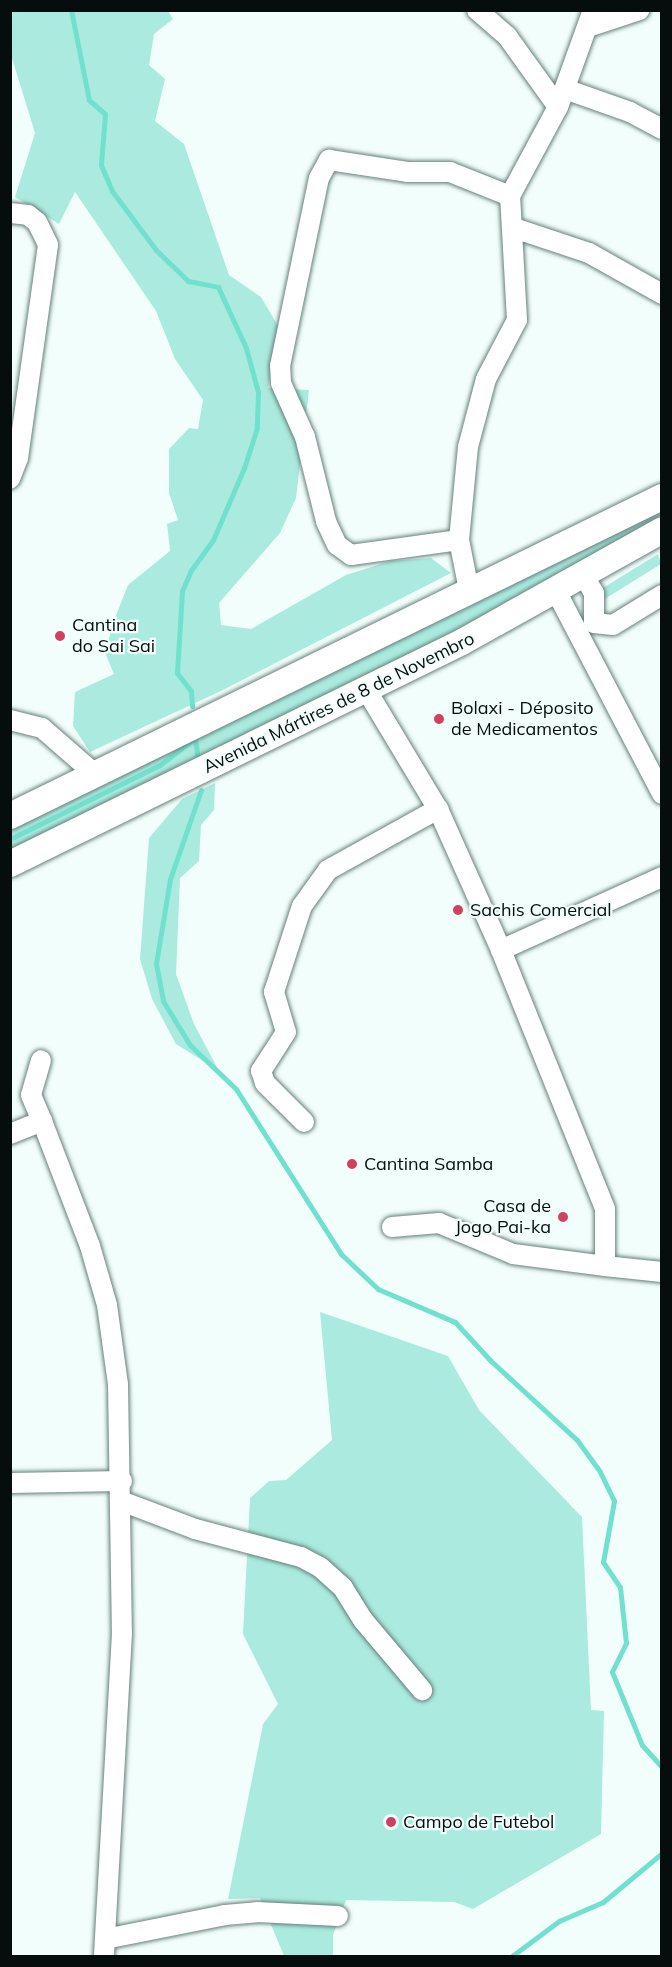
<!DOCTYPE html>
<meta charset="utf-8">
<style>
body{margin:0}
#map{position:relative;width:672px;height:1967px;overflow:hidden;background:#f2fefb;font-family:Mulish,sans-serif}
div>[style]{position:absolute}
.green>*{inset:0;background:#abebdf}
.stream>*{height:5px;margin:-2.5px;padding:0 2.5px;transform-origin:2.5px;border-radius:2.5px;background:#72e0ce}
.roads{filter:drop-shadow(0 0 2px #65807b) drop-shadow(0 0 2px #65807b)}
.minor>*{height:20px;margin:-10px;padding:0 10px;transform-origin:10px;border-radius:10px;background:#fff}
.major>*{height:26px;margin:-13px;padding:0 13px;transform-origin:13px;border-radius:13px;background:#fff}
.dots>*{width:16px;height:16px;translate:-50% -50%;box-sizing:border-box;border:3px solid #f2fefb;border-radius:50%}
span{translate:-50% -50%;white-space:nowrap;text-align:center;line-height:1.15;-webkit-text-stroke:4.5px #f2fefb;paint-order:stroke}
.poi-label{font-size:18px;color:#050e0c}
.left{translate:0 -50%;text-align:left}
.right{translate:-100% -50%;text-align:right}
.street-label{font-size:18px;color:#050e0c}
.frame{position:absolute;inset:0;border:12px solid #050e0c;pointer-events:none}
</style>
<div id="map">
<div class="green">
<i style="clip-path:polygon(10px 11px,168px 11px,173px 19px,154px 34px,149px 65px,165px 79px,155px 121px,184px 144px,229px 275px,261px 297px,278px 326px,268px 388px,309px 390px,296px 498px,280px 533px,219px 603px,221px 625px,251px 629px,346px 575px,390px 561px,431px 558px,451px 573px,221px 691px,90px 752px,73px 726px,75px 692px,114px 674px,106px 655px,111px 628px,128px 585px,170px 551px,167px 524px,178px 520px,169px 493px,169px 449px,189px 428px,198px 429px,203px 400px,175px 359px,156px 311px,75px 192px,59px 224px,15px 197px,35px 133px,11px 55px)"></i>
<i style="clip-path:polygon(661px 510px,661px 515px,490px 619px,11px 849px,11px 830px)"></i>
<i style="clip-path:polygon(658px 554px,661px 564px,603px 600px,598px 591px)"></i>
<i style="clip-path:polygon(215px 783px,214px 810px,201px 825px,199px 861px,180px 878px,176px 974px,194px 1024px,219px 1071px,176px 1044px,152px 999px,140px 959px,149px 838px,182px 799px)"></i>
<i style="clip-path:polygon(320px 1312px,448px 1356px,479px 1410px,582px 1517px,591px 1710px,604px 1711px,601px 1834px,473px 1909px,454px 1902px,346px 1900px,333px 1935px,333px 1956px,284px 1956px,260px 1898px,228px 1899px,263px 1724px,278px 1704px,243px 1634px,250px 1498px,269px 1481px,286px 1480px,332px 1440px)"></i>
</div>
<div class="stream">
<i style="left:71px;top:10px;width:92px;rotate:78.7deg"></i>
<i style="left:89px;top:100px;width:21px;rotate:41deg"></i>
<i style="left:105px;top:114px;width:51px;rotate:94.5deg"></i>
<i style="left:101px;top:165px;width:28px;rotate:67deg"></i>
<i style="left:112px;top:191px;width:74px;rotate:53.3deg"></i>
<i style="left:156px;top:250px;width:45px;rotate:44.1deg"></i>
<i style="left:188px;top:281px;width:31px;rotate:11deg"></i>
<i style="left:218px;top:287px;width:67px;rotate:65.3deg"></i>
<i style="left:246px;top:348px;width:46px;rotate:74.7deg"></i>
<i style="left:258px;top:392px;width:36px;rotate:92deg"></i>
<i style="left:257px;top:428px;width:42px;rotate:108deg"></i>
<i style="left:244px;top:468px;width:78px;rotate:113.3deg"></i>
<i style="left:213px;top:540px;width:37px;rotate:126deg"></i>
<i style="left:191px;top:570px;width:23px;rotate:113deg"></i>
<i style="left:182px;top:591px;width:82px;rotate:93.5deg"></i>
<i style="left:177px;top:673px;width:23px;rotate:52deg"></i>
<i style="left:191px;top:691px;width:15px;rotate:86deg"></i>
<i style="left:195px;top:737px;width:23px;rotate:83deg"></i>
<i style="left:201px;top:790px;width:94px;rotate:109.2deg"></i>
<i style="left:170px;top:879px;width:86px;rotate:99.4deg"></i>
<i style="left:156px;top:964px;width:38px;rotate:79deg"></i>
<i style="left:163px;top:1001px;width:52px;rotate:58.5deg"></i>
<i style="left:190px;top:1045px;width:64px;rotate:43.7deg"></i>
<i style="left:236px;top:1089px;width:196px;rotate:57.5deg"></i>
<i style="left:341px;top:1254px;width:51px;rotate:43.4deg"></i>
<i style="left:378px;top:1289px;width:84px;rotate:23.2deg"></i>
<i style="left:455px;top:1322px;width:53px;rotate:47.3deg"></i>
<i style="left:491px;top:1361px;width:117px;rotate:42.6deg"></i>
<i style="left:577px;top:1440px;width:39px;rotate:54deg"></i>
<i style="left:600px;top:1472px;width:32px;rotate:64deg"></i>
<i style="left:614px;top:1501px;width:62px;rotate:100.2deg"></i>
<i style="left:603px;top:1562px;width:30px;rotate:56deg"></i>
<i style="left:620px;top:1587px;width:56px;rotate:83.9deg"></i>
<i style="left:626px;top:1643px;width:32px;rotate:116deg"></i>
<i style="left:612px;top:1672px;width:79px;rotate:67.7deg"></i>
<i style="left:642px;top:1745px;width:30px;rotate:48deg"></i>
<i style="left:10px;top:839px;width:167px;rotate:-26.3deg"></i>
<i style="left:160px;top:765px;width:41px;rotate:-38deg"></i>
<i style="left:512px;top:1956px;width:59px;rotate:-36.7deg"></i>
<i style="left:559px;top:1921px;width:48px;rotate:-23.4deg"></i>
<i style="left:603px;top:1902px;width:77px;rotate:-39.7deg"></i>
</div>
<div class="roads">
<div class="minor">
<i style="left:477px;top:10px;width:40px;rotate:41deg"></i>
<i style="left:507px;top:36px;width:87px;rotate:54.3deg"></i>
<i style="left:591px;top:26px;width:51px;rotate:-18.4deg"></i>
<i style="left:565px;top:89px;width:69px;rotate:19.5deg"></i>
<i style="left:630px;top:112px;width:36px;rotate:28deg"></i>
<i style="left:10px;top:213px;width:18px;rotate:6deg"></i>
<i style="left:28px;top:215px;width:11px;rotate:38deg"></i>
<i style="left:37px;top:222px;width:25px;rotate:64deg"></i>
<i style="left:48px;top:245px;width:215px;rotate:98deg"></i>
<i style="left:18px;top:458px;width:22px;rotate:111deg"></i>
<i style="left:514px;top:228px;width:79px;rotate:18.4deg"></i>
<i style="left:589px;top:253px;width:84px;rotate:29.3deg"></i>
<i style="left:459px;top:540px;width:109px;rotate:172.1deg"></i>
<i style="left:351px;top:555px;width:17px;rotate:-144deg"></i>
<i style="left:337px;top:545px;width:26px;rotate:-115deg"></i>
<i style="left:326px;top:521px;width:87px;rotate:-104deg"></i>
<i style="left:305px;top:437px;width:59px;rotate:-114deg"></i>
<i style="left:281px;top:383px;width:17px;rotate:-93deg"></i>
<i style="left:280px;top:366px;width:192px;rotate:-78.3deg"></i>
<i style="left:319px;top:178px;width:21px;rotate:-61deg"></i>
<i style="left:329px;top:160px;width:79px;rotate:8.7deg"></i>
<i style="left:407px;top:172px;width:43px"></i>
<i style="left:450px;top:172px;width:65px;rotate:21.8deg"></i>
<i style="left:584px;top:576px;width:20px;rotate:60deg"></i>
<i style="left:594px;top:593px;width:30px;rotate:90deg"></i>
<i style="left:594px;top:623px;width:19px;rotate:6deg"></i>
<i style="left:613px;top:625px;width:57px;rotate:-31.5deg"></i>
<i style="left:469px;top:590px;width:51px;rotate:-101.3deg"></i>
<i style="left:459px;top:540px;width:93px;rotate:-84.5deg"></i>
<i style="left:468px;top:447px;width:70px;rotate:-75.2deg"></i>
<i style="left:486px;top:379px;width:67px;rotate:-62.3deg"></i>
<i style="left:517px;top:320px;width:124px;rotate:-93.2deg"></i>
<i style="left:510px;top:196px;width:101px;rotate:-61.7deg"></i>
<i style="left:558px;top:107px;width:103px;rotate:-70.2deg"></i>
<i style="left:556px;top:591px;width:229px;rotate:62.4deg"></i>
<i style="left:367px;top:691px;width:138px;rotate:59deg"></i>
<i style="left:438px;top:809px;width:154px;rotate:65.9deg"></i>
<i style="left:501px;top:950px;width:279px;rotate:68.1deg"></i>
<i style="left:605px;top:1209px;width:57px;rotate:90deg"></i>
<i style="left:605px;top:1266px;width:57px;rotate:6deg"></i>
<i style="left:10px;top:720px;width:33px;rotate:14deg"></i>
<i style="left:42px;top:728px;width:70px;rotate:41deg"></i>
<i style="left:501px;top:950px;width:177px;rotate:-24.4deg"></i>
<i style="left:42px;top:1121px;width:134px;rotate:69deg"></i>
<i style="left:90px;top:1246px;width:61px;rotate:73.9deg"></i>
<i style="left:107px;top:1305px;width:80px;rotate:82.1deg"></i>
<i style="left:118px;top:1384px;width:249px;rotate:89.1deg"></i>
<i style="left:122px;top:1633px;width:324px;rotate:93.2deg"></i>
<i style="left:304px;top:1122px;width:55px;rotate:-135deg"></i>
<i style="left:265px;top:1083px;width:13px;rotate:-108deg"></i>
<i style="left:261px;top:1071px;width:46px;rotate:-57.3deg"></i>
<i style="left:286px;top:1032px;width:42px;rotate:-106.7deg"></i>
<i style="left:274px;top:992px;width:90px;rotate:-72deg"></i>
<i style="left:302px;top:906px;width:44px;rotate:-54.2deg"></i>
<i style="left:328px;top:870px;width:126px;rotate:-29deg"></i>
<i style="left:10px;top:1134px;width:35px;rotate:-22deg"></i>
<i style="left:42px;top:1121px;width:28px;rotate:-113deg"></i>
<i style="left:31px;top:1095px;width:36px;rotate:-74deg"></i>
<i style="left:392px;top:1227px;width:47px;rotate:-4.9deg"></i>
<i style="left:439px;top:1223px;width:80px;rotate:22.7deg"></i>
<i style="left:513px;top:1254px;width:93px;rotate:7.4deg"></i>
<i style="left:10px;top:1483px;width:112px;rotate:-1deg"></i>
<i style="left:121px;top:1501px;width:79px;rotate:20.7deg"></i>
<i style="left:195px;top:1529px;width:110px;rotate:14.8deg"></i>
<i style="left:301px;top:1557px;width:21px;rotate:28deg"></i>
<i style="left:320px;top:1567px;width:31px;rotate:42deg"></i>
<i style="left:343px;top:1588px;width:38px;rotate:58deg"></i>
<i style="left:363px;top:1620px;width:92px;rotate:49.9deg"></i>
<i style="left:105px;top:1939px;width:122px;rotate:-11.3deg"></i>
<i style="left:225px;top:1915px;width:32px;rotate:-5deg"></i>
<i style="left:257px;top:1912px;width:81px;rotate:2.8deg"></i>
</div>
<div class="major">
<i style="left:10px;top:816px;width:726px;rotate:-26.07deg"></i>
<i style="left:10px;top:864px;width:504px;rotate:-26.16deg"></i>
<i style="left:462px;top:642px;width:229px;rotate:-29.2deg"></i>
</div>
</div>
<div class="dots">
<i style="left:60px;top:636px;background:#d1415e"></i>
<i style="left:439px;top:719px;background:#d1415e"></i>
<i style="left:458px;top:910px;background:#d1415e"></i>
<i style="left:352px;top:1164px;background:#d1415e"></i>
<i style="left:563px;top:1217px;background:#d1415e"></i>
<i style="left:391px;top:1822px;background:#d1415e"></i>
</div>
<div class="poi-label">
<span class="left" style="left:72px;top:636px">Cantina<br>do Sai Sai</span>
<span class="left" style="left:451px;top:719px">Bolaxi - Déposito<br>de Medicamentos</span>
<span class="left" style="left:470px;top:910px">Sachis Comercial</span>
<span class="left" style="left:364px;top:1164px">Cantina Samba</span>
<span class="right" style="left:551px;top:1217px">Casa de<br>Jogo Pai-ka</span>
<span class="left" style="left:403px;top:1822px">Campo de Futebol</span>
</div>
<div class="street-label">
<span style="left:339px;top:703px;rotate:-26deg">Avenida Mártires de 8 de Novembro</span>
</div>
<div class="frame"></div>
</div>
